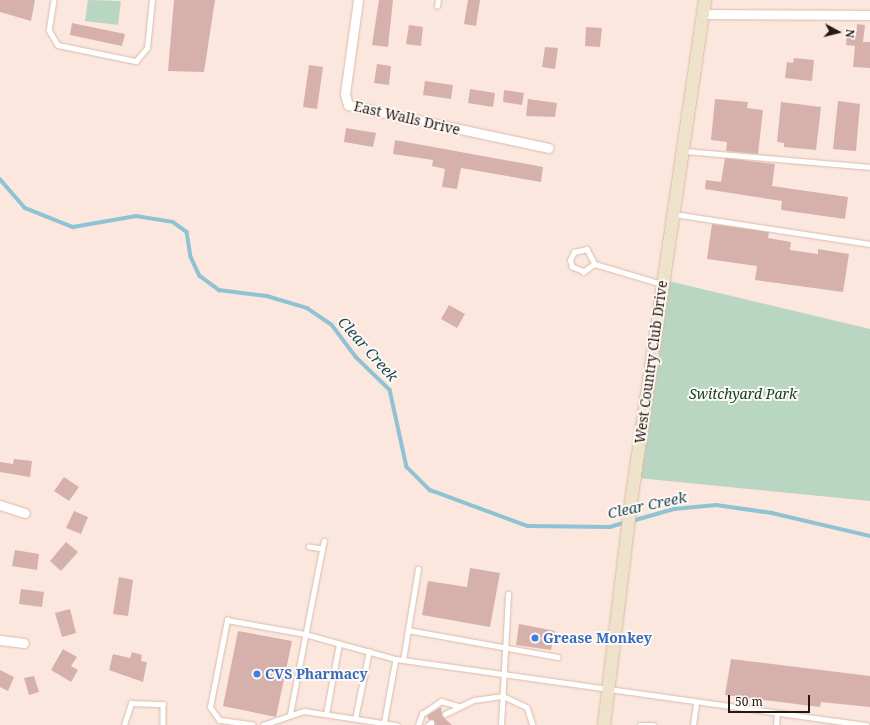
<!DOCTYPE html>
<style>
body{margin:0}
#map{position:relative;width:870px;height:725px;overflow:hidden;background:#fbe7dd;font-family:"Noto Serif",serif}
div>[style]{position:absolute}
.green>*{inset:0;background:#b9d6c2}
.stream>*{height:3.5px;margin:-1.75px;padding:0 1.75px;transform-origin:1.75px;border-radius:1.75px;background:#8fc3d4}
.building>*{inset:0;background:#d6b1ac}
.roads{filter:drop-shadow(0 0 1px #dabba9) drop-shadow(0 0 1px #dabba9)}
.service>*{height:4.5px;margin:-2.25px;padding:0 2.25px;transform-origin:2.25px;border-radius:2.25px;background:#fff}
.minor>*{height:9px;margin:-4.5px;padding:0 4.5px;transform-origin:4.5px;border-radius:4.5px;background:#fff}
.secondary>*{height:12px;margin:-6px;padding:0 6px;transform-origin:6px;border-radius:6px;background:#eee3ca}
.dots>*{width:11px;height:11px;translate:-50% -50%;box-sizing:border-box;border:2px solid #fef8f4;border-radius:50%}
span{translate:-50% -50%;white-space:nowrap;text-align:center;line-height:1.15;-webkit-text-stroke:4px #fef8f4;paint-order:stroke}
.street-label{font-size:14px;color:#241812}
.park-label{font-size:14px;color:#0d4126;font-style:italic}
.shop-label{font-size:14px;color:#366cbe;font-weight:700}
.left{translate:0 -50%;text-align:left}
.water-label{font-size:15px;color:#1d4a57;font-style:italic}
.north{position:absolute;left:818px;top:12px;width:40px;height:40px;-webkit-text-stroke:3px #fef8f4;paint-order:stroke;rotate:97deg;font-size:11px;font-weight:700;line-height:16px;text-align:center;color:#241812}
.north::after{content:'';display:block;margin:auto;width:14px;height:18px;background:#241812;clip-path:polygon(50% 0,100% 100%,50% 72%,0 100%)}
.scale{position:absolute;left:728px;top:695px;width:82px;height:18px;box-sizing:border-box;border:2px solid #241812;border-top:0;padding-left:5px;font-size:12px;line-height:14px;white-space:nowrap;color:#241812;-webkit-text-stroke:3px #fef8f4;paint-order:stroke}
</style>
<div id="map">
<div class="green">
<i style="clip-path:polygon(88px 0,121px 1px,118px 25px,85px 21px)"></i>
<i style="clip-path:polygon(660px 279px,870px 329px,870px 501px,638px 478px)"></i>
</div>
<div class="stream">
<i style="left:0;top:179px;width:38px;rotate:49deg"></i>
<i style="left:25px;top:208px;width:52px;rotate:21.6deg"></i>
<i style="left:73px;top:227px;width:64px;rotate:-9.9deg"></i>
<i style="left:136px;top:216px;width:37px;rotate:9deg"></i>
<i style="left:173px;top:222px;width:17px;rotate:36deg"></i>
<i style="left:187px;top:232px;width:25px;rotate:81deg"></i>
<i style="left:191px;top:257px;width:21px;rotate:65deg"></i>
<i style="left:200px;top:276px;width:24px;rotate:36deg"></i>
<i style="left:219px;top:290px;width:48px;rotate:7.1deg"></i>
<i style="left:267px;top:296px;width:42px;rotate:16.7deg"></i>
<i style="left:307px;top:308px;width:30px;rotate:34deg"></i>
<i style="left:332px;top:325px;width:40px;rotate:53deg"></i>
<i style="left:356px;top:357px;width:47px;rotate:44.1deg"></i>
<i style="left:390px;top:390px;width:79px;rotate:77.6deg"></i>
<i style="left:407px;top:467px;width:33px;rotate:45deg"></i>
<i style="left:430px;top:490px;width:104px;rotate:20.2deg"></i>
<i style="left:528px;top:526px;width:82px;rotate:0.7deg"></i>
<i style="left:610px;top:527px;width:17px;rotate:-17deg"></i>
<i style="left:632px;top:521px;width:44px;rotate:-15.9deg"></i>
<i style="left:674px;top:509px;width:42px;rotate:-5.4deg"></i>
<i style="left:716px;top:505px;width:57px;rotate:8.1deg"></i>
<i style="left:772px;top:513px;width:101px;rotate:13.2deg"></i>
</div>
<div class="building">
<i style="clip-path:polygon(0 0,35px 0,31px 21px,0 12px)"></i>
<i style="clip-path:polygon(174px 0,215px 0,204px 72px,168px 71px)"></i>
<i style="clip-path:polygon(379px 0,393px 0,388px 47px,372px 45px)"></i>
<i style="clip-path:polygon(468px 0,480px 0,476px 26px,464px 24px)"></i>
<i style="clip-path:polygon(72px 23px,125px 34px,122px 46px,70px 35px)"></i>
<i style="clip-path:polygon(857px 24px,865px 25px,863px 42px,870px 42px,870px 68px,853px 67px,855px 46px,846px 45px,847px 35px,856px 36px)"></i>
<i style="clip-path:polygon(409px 25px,423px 27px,421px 46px,406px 44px)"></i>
<i style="clip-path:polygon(586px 27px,602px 28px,600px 47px,585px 46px)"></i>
<i style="clip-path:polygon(545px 47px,558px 48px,555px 69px,542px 67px)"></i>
<i style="clip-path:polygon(794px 58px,814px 60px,812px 81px,785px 78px,787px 62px,793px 63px)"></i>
<i style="clip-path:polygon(377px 64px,391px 66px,389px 85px,374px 83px)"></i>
<i style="clip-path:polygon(309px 65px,323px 67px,317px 109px,303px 107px)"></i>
<i style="clip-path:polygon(425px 81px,453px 85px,451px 99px,423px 95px)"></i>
<i style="clip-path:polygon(470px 89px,495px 93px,493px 107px,468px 103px)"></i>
<i style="clip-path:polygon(504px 90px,524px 93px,522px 105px,503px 102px)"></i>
<i style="clip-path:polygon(528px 99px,557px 103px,555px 117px,526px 116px)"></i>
<i style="clip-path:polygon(715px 99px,748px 102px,747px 108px,763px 110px,758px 154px,726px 151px,727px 142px,711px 140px)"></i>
<i style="clip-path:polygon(838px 101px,860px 104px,856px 151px,833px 149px)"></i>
<i style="clip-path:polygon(781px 102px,821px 107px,816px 150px,784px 147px,784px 143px,777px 142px)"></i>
<i style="clip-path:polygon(346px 128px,376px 133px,373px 147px,344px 142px)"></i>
<i style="clip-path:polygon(395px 140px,543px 167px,541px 182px,461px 168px,457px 189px,442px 187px,445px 169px,432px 166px,433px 160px,393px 154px)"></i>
<i style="clip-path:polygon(725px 158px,775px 164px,772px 186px,848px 197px,845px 219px,781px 210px,782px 201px,705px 189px,706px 180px,721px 182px)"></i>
<i style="clip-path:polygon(712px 224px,769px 232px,768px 238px,791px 242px,790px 250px,818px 254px,818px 249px,849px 254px,843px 292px,755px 280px,757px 266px,707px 259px)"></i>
<i style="clip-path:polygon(449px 305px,465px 314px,457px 328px,441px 319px)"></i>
<i style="clip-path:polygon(14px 459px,32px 461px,30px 477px,0 472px,0 462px,13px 464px)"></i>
<i style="clip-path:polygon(64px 477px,79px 487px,69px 501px,54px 491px)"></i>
<i style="clip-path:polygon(74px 511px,88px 517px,81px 534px,66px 528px)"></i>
<i style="clip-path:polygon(66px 542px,78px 552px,61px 571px,50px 561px)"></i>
<i style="clip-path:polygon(15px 550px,39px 554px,37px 570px,12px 566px)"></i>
<i style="clip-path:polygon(470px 568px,500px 573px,490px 627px,422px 615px,428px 581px,467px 587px)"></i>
<i style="clip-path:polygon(119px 577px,133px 580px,128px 616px,113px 614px)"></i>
<i style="clip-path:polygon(21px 589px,44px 592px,42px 607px,19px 604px)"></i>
<i style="clip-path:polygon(70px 609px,76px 633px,62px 637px,55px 613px)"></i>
<i style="clip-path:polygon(519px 624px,555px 631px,551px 650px,516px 645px)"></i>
<i style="clip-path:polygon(238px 631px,292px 641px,276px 717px,223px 706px)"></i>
<i style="clip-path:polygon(63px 649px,77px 657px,71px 666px,78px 670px,71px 682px,51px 670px)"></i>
<i style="clip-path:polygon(132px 652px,142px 655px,141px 661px,147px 662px,143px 682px,109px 670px,113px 654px,130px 658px)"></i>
<i style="clip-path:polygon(731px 659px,870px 676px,870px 707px,821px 702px,820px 707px,725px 695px)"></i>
<i style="clip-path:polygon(0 670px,14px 677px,8px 691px,0 687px)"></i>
<i style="clip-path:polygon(34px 676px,39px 692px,29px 695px,24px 678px)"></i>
<i style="clip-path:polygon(441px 707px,442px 716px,452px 725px,434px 725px,434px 721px,429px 720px,427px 716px)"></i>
</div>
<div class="roads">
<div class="service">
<i style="left:54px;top:0;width:30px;rotate:99deg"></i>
<i style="left:49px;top:30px;width:17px;rotate:59deg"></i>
<i style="left:58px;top:45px;width:80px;rotate:11.6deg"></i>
<i style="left:136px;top:61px;width:17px;rotate:-50deg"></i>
<i style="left:147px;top:48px;width:48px;rotate:-84.1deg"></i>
<i style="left:437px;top:6px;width:6px;rotate:-81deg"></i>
<i style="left:685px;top:151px;width:186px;rotate:4.9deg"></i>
<i style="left:674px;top:214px;width:198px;rotate:8.7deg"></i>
<i style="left:595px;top:264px;width:14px;rotate:144deg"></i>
<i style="left:584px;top:272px;width:13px;rotate:-157deg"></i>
<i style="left:572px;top:267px;width:7px;rotate:-106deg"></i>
<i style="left:570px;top:260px;width:9px;rotate:-63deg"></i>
<i style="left:574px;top:252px;width:13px;rotate:-13deg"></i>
<i style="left:587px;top:249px;width:17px;rotate:62deg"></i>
<i style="left:595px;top:264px;width:70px;rotate:16.6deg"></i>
<i style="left:322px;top:549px;width:8px;rotate:-76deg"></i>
<i style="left:408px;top:630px;width:152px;rotate:10.2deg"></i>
<i style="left:396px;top:659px;width:475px;rotate:8deg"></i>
<i style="left:403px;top:660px;width:92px;rotate:-80.6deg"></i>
<i style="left:290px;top:714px;width:168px;rotate:-79deg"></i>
<i style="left:322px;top:549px;width:13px;rotate:-171deg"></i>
<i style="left:326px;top:714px;width:71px;rotate:-79.5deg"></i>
<i style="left:445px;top:714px;width:32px;rotate:-26deg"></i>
<i style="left:474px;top:700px;width:29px;rotate:-8deg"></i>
<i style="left:503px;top:696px;width:26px;rotate:25deg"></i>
<i style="left:527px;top:707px;width:19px;rotate:72deg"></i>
<i style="left:355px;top:719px;width:69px;rotate:-78.4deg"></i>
<i style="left:124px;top:725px;width:23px;rotate:-72deg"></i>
<i style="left:131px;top:703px;width:32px;rotate:2deg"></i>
<i style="left:163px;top:704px;width:21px;rotate:90deg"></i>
<i style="left:253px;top:725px;width:34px;rotate:-172deg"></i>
<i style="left:219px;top:720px;width:16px;rotate:-125deg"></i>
<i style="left:210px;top:707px;width:89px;rotate:-78.9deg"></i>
<i style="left:227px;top:620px;width:79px;rotate:10.2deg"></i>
<i style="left:305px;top:634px;width:94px;rotate:15.4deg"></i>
<i style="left:396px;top:659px;width:67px;rotate:100.3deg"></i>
<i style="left:263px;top:725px;width:43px;rotate:-18.9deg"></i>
<i style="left:304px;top:711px;width:94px;rotate:8.6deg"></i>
<i style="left:418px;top:725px;width:12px;rotate:-70deg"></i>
<i style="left:422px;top:714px;width:23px;rotate:-34deg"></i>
<i style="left:441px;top:701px;width:19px;rotate:16deg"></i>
<i style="left:428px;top:725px;width:4px;rotate:-34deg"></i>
<i style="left:501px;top:725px;width:131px;rotate:-86.9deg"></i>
<i style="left:640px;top:725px;width:14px"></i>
<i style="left:693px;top:725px;width:22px;rotate:-82deg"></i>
<i style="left:776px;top:725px;width:11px;rotate:-85deg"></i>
</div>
<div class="minor">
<i style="left:358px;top:0;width:95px;rotate:97.9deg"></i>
<i style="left:345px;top:94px;width:11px;rotate:75deg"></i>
<i style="left:348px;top:105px;width:205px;rotate:12.1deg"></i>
<i style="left:703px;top:14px;width:167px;rotate:0.3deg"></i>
<i style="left:0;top:505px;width:26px;rotate:18deg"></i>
<i style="left:0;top:640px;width:24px;rotate:7deg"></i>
</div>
<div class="secondary">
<i style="left:604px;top:725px;width:225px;rotate:-83.1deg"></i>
<i style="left:631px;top:502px;width:507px;rotate:-81.61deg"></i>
</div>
</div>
<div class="dots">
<i style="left:535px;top:638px;background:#3f7fe0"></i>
<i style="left:257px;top:674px;background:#3f7fe0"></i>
</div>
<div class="street-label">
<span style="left:407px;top:118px;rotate:13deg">East Walls Drive</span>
<span style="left:651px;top:362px;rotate:-82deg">West Country Club Drive</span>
</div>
<div class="park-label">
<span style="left:743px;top:394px">Switchyard Park</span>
</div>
<div class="shop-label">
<span class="left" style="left:543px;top:638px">Grease Monkey</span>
<span class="left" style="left:265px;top:674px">CVS Pharmacy</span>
</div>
<div class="water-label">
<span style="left:368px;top:349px;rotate:48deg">Clear Creek</span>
<span style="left:647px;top:505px;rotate:-12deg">Clear Creek</span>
</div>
<div class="north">N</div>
<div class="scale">50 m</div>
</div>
